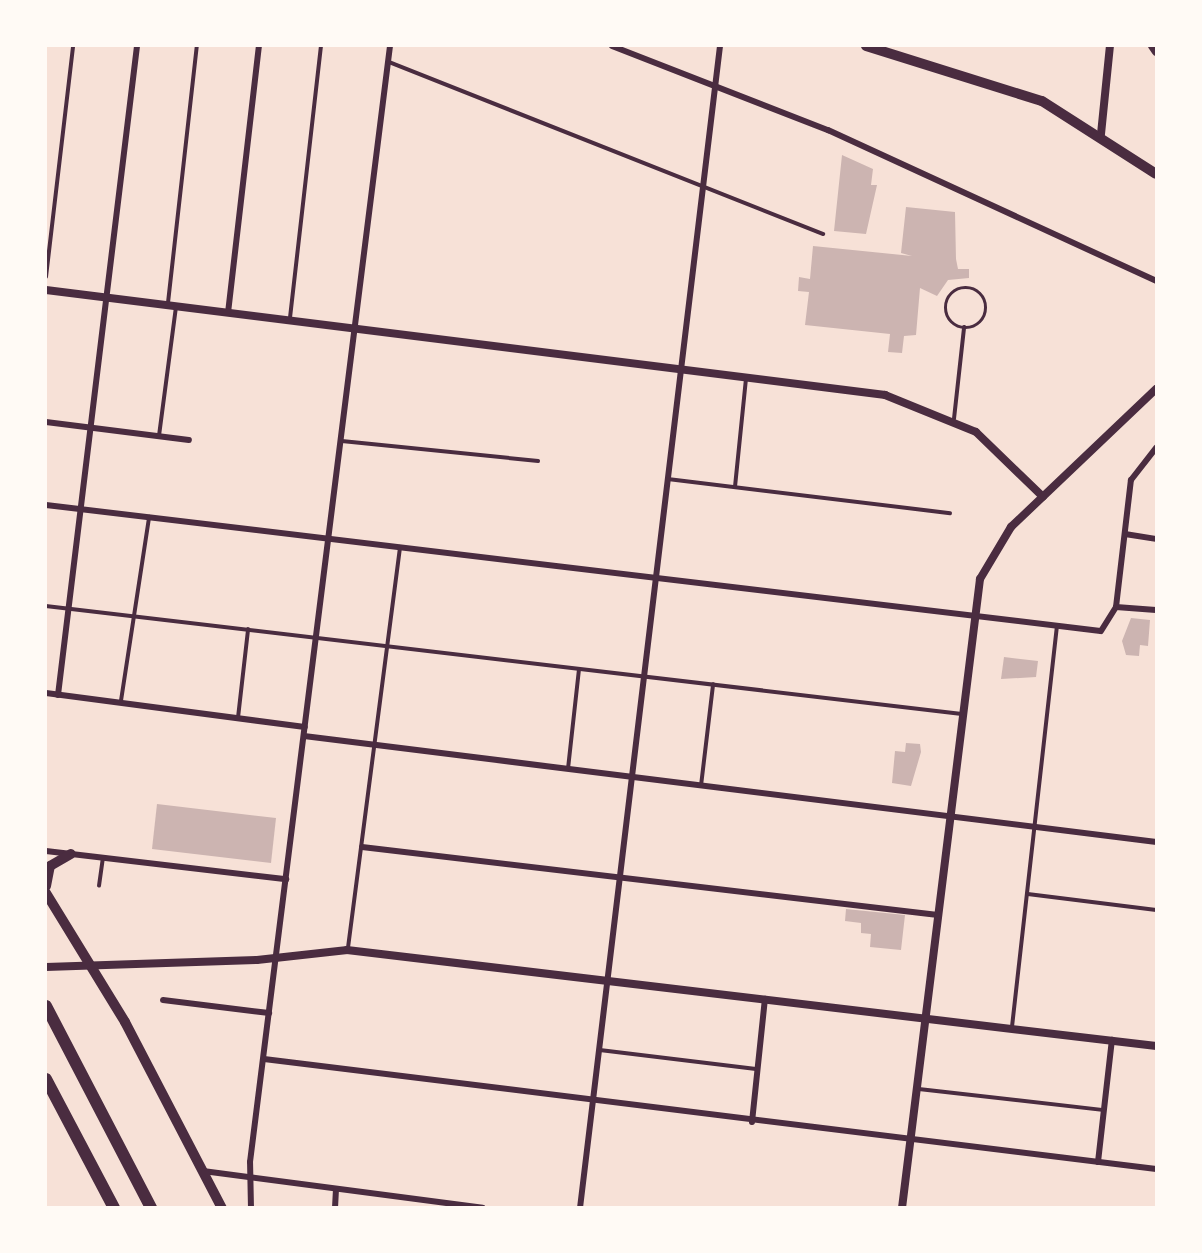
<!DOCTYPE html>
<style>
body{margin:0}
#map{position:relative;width:1202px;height:1253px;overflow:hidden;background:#f7e1d7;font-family:Inter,sans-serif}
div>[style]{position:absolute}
.building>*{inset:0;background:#ccb4b1}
.service>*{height:3.5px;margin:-1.75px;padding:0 1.75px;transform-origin:1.75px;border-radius:1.75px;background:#4a2c40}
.service>.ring{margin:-1.75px;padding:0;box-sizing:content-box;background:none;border:3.5px solid #4a2c40;border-radius:50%}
.minor>*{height:6px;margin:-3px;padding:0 3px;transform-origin:3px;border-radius:3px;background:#4a2c40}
.tertiary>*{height:8px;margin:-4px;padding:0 4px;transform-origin:4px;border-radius:4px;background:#4a2c40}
.primary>*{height:10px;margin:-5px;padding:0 5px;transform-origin:5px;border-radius:5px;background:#4a2c40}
.motorway>*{height:12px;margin:-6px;padding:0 6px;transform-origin:6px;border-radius:6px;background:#4a2c40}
span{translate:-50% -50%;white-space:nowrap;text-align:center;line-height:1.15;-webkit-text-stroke:5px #fffaf5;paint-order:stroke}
.frame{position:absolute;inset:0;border:47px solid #fffaf5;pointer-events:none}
</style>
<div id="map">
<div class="building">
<i style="clip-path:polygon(842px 155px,873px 169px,871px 185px,877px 185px,866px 234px,834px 231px)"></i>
<i style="clip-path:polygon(906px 207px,955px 212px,956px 259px,958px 269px,969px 269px,969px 278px,948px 280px,937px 296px,920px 288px,916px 335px,904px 336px,902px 353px,888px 352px,890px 334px,805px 325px,809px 292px,798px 291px,799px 277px,810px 279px,813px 246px,912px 256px,901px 253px)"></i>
<i style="clip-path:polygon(1131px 618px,1150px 620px,1148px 646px,1140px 645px,1139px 656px,1126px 655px,1122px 641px)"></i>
<i style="clip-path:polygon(1004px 657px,1038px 661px,1036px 677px,1001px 679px)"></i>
<i style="clip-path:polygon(906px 743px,920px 744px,921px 752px,911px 786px,892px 783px,895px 751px,905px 752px)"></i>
<i style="clip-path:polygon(157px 804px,276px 818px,271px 863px,152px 849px)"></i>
<i style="clip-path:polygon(846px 909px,905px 915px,901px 950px,870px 947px,871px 934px,861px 933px,861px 923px,845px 921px)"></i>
</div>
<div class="service">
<i style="left:389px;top:62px;width:467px;rotate:21.6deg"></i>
<i style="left:46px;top:277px;width:233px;rotate:-83.3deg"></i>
<i class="ring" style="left:946px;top:288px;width:36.5px;height:36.5px"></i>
<i style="left:168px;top:303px;width:259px;rotate:-83.6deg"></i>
<i style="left:290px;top:318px;width:274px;rotate:-83.5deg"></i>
<i style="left:954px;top:419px;width:92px;rotate:-83.7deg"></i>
<i style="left:159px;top:436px;width:131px;rotate:-82.5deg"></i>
<i style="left:342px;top:441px;width:197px;rotate:5.8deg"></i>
<i style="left:668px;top:479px;width:284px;rotate:6.9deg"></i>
<i style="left:735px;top:487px;width:110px;rotate:-84.2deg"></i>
<i style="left:46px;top:606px;width:922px;rotate:6.72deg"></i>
<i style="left:121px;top:701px;width:186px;rotate:-81.3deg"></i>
<i style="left:238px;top:718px;width:89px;rotate:-83.5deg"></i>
<i style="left:568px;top:769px;width:100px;rotate:-83.7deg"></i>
<i style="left:701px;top:786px;width:102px;rotate:-83.2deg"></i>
<i style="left:99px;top:886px;width:28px;rotate:-82deg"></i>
<i style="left:1028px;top:894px;width:129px;rotate:7.1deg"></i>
<i style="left:348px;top:948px;width:404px;rotate:-82.6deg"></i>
<i style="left:1012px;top:1027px;width:403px;rotate:-83.6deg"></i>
<i style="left:600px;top:1050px;width:159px;rotate:6.9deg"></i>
<i style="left:919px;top:1089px;width:184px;rotate:6.5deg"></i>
</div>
<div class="minor">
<i style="left:612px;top:46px;width:232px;rotate:21.3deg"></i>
<i style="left:828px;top:130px;width:361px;rotate:24.7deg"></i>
<i style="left:228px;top:313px;width:269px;rotate:-83.4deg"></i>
<i style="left:46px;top:422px;width:144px;rotate:7.2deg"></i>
<i style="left:46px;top:505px;width:1062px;rotate:6.81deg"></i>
<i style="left:1101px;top:631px;width:28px;rotate:-58deg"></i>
<i style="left:1116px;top:607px;width:40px;rotate:4.3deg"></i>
<i style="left:1125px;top:534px;width:31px;rotate:9deg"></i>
<i style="left:1116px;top:607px;width:128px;rotate:-83.3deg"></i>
<i style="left:1131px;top:480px;width:41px;rotate:-52deg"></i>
<i style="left:46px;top:693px;width:261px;rotate:7.5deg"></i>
<i style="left:58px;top:695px;width:654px;rotate:-83.06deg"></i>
<i style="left:304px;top:736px;width:859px;rotate:7.09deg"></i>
<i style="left:362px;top:847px;width:580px;rotate:6.73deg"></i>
<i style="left:46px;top:851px;width:242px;rotate:6.7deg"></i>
<i style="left:163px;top:1000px;width:107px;rotate:7deg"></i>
<i style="left:264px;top:1059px;width:899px;rotate:7.03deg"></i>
<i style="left:752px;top:1122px;width:124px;rotate:-84deg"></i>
<i style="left:1098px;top:1162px;width:123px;rotate:-83.5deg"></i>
<i style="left:203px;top:1171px;width:282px;rotate:7.5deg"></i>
<i style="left:251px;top:1208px;width:46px;rotate:-91.2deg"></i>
<i style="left:250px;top:1162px;width:1125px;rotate:-82.85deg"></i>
<i style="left:335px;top:1208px;width:17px;rotate:-87deg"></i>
<i style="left:580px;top:1208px;width:1170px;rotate:-83.13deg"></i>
</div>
<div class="tertiary">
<i style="left:1152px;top:46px;width:7px;rotate:56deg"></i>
<i style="left:1101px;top:134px;width:88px;rotate:-84.2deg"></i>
<i style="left:46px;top:290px;width:846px;rotate:7.13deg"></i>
<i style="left:885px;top:395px;width:98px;rotate:22.1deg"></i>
<i style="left:976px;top:432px;width:93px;rotate:44.1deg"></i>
<i style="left:46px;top:967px;width:211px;rotate:-1.9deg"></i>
<i style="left:257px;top:960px;width:91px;rotate:-6.3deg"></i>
<i style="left:347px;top:950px;width:815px;rotate:6.77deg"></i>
<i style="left:902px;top:1208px;width:634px;rotate:-82.93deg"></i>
<i style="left:980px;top:579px;width:61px;rotate:-59.2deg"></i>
<i style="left:1011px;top:527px;width:200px;rotate:-43.6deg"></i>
</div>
<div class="primary">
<i style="left:866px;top:46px;width:184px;rotate:17.4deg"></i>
<i style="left:1042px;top:101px;width:135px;rotate:32.6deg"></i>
<i style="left:46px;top:886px;width:20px;rotate:-79deg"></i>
<i style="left:50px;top:866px;width:24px;rotate:-30deg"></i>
<i style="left:46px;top:893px;width:151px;rotate:58.5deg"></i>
<i style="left:125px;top:1022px;width:210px;rotate:62.5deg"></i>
</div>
<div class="motorway">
<i style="left:46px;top:1006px;width:228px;rotate:62.5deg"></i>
<i style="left:46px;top:1079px;width:146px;rotate:62.2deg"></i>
</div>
<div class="frame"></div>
</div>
